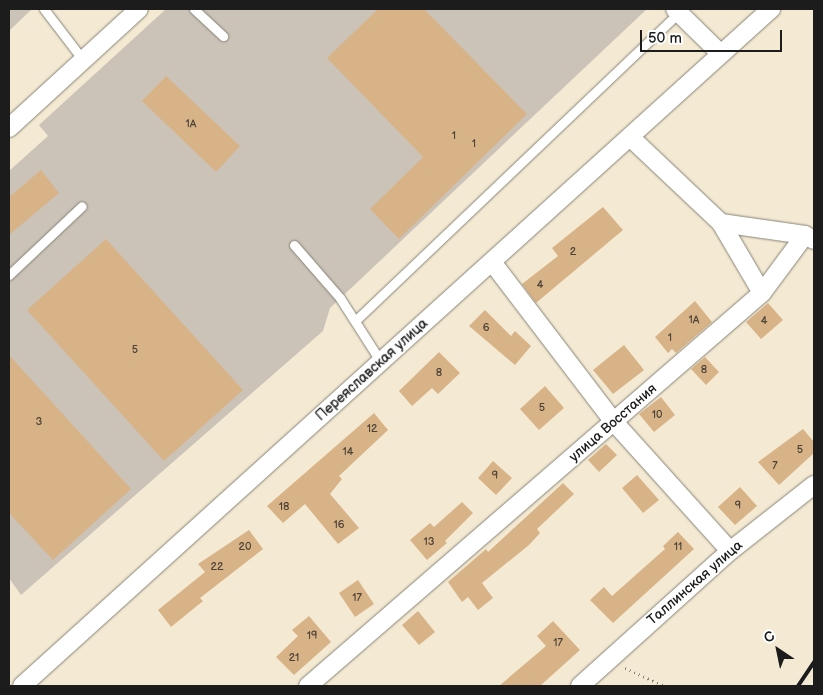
<!DOCTYPE html>
<meta charset="utf-8">
<style>
body{margin:0}
#map{position:relative;width:823px;height:695px;overflow:hidden;background:#f4ead3;font-family:"Balsamiq Sans",sans-serif}
div>[style]{position:absolute}
.industrial>*{inset:0;background:#cbc3b8}
.building>*{inset:0;background:#d8b387}
.path>*{height:3px;margin-top:-1.5px;transform-origin:0;background:repeating-linear-gradient(90deg,#888378 0 1px,transparent 0 5px)}
.roads{filter:drop-shadow(0 0 1px #888378) drop-shadow(0 0 1px #888378)}
.service>*{height:9px;margin:-4.5px;padding:0 4.5px;transform-origin:4.5px;border-radius:4.5px;background:#fff}
.minor>*{height:18px;margin:-9px;padding:0 9px;transform-origin:9px;border-radius:9px;background:#fff}
.rail>*{height:4px;margin:-2px;padding:0 2px;transform-origin:2px;border-radius:2px;background:#1c1c1c}
span{translate:-50% -50%;white-space:nowrap;text-align:center;line-height:1.15;-webkit-text-stroke:4px #fff;paint-order:stroke}
.number-label{font-size:11px;color:#4b4237}
.number-label span{-webkit-text-stroke-width:0}
.street-label{font-size:14px;color:#1c1c1c}
.frame{position:absolute;inset:0;border:10px solid #1c1c1c;pointer-events:none}
.north{position:absolute;left:753px;top:625px;width:50px;height:50px;-webkit-text-stroke:4px #fff;paint-order:stroke;rotate:326deg;font-size:14px;font-weight:700;line-height:20px;text-align:center;color:#1c1c1c}
.north::after{content:'';display:block;margin:auto;width:18px;height:22px;background:#1c1c1c;clip-path:polygon(50% 0,100% 100%,50% 72%,0 100%)}
.scale{position:absolute;left:640px;top:30px;width:142px;height:22px;box-sizing:border-box;border:2px solid #1c1c1c;border-top:0;padding-left:6px;font-size:15px;line-height:18px;white-space:nowrap;color:#1c1c1c;-webkit-text-stroke:4px #fff;paint-order:stroke}
</style>
<div id="map">
<div class="industrial">
<i style="clip-path:polygon(9px 9px,32px 9px,9px 31px)"></i>
<i style="clip-path:polygon(166px 9px,647px 9px,330px 308px,323px 331px,21px 595px,9px 578px,9px 171px,48px 136px,39px 125px)"></i>
</div>
<div class="building">
<i style="clip-path:polygon(378px 9px,424px 9px,527px 114px,399px 239px,370px 209px,423px 157px,327px 58px)"></i>
<i style="clip-path:polygon(166px 76px,240px 146px,216px 172px,142px 101px)"></i>
<i style="clip-path:polygon(41px 170px,59px 193px,9px 235px,9px 197px)"></i>
<i style="clip-path:polygon(603px 207px,623px 230px,536px 303px,522px 284px,558px 256px,552px 248px)"></i>
<i style="clip-path:polygon(106px 239px,243px 390px,164px 461px,27px 310px)"></i>
<i style="clip-path:polygon(695px 301px,712px 322px,676px 353px,672px 349px,668px 353px,655px 337px)"></i>
<i style="clip-path:polygon(768px 303px,783px 320px,761px 339px,746px 322px)"></i>
<i style="clip-path:polygon(485px 310px,511px 336px,515px 331px,531px 346px,515px 365px,469px 326px)"></i>
<i style="clip-path:polygon(624px 345px,644px 370px,613px 394px,593px 370px)"></i>
<i style="clip-path:polygon(439px 352px,460px 373px,438px 394px,432px 388px,412px 406px,399px 391px)"></i>
<i style="clip-path:polygon(9px 355px,131px 489px,53px 560px,9px 513px)"></i>
<i style="clip-path:polygon(705px 357px,719px 372px,706px 385px,691px 369px)"></i>
<i style="clip-path:polygon(545px 386px,564px 408px,539px 430px,520px 409px)"></i>
<i style="clip-path:polygon(661px 397px,675px 415px,654px 432px,639px 414px)"></i>
<i style="clip-path:polygon(374px 413px,388px 430px,339px 476px,342px 479px,330px 494px,359px 528px,338px 544px,305px 504px,283px 523px,267px 506px)"></i>
<i style="clip-path:polygon(803px 429px,814px 442px,814px 453px,779px 485px,758px 462px)"></i>
<i style="clip-path:polygon(606px 444px,617px 455px,599px 472px,588px 460px)"></i>
<i style="clip-path:polygon(493px 461px,512px 478px,496px 495px,478px 478px)"></i>
<i style="clip-path:polygon(637px 475px,659px 500px,643px 513px,622px 488px)"></i>
<i style="clip-path:polygon(563px 483px,574px 494px,537px 529px,540px 533px,529px 545px,482px 583px,493px 598px,478px 610px,468px 597px,462px 602px,448px 582px,486px 549px,488px 552px)"></i>
<i style="clip-path:polygon(740px 487px,757px 506px,735px 525px,718px 507px)"></i>
<i style="clip-path:polygon(462px 502px,473px 513px,445px 541px,447px 543px,427px 560px,410px 540px,430px 523px,434px 527px)"></i>
<i style="clip-path:polygon(249px 530px,263px 549px,200px 598px,203px 601px,171px 627px,158px 610px,205px 572px,198px 564px)"></i>
<i style="clip-path:polygon(678px 532px,694px 549px,613px 623px,590px 600px,604px 587px,612px 596px,665px 549px,663px 546px)"></i>
<i style="clip-path:polygon(358px 580px,374px 604px,355px 617px,339px 593px)"></i>
<i style="clip-path:polygon(418px 611px,435px 632px,419px 645px,402px 625px)"></i>
<i style="clip-path:polygon(309px 616px,331px 642px,294px 675px,276px 657px,298px 636px,292px 630px)"></i>
<i style="clip-path:polygon(553px 621px,580px 650px,540px 686px,499px 686px,546px 646px,537px 636px)"></i>
</div>
<div class="path">
<i style="left:625px;top:668px;width:44px;rotate:24.2deg"></i>
</div>
<div class="roads">
<div class="service">
<i style="left:44px;top:9px;width:64px;rotate:52.6deg"></i>
<i style="left:194px;top:9px;width:40px;rotate:43deg"></i>
<i style="left:294px;top:245px;width:70px;rotate:49deg"></i>
<i style="left:340px;top:298px;width:76px;rotate:57.4deg"></i>
<i style="left:9px;top:275px;width:100px;rotate:-43.4deg"></i>
<i style="left:355px;top:321px;width:448px;rotate:-43.6deg"></i>
</div>
<div class="minor">
<i style="left:675px;top:9px;width:64px;rotate:44.4deg"></i>
<i style="left:9px;top:128px;width:176px;rotate:-42.5deg"></i>
<i style="left:721px;top:223px;width:85px;rotate:8.1deg"></i>
<i style="left:805px;top:235px;width:10px;rotate:29deg"></i>
<i style="left:492px;top:262px;width:201px;rotate:52.7deg"></i>
<i style="left:614px;top:422px;width:173px;rotate:48deg"></i>
<i style="left:762px;top:293px;width:72px;rotate:-53.4deg"></i>
<i style="left:22px;top:686px;width:1010px;rotate:-42.11deg"></i>
<i style="left:308px;top:686px;width:600px;rotate:-40.88deg"></i>
<i style="left:762px;top:293px;width:81px;rotate:-120.4deg"></i>
<i style="left:721px;top:223px;width:125px;rotate:-136.6deg"></i>
<i style="left:580px;top:686px;width:202px;rotate:-42deg"></i>
<i style="left:730px;top:551px;width:107px;rotate:-38.2deg"></i>
</div>
</div>
<div class="rail">
<i style="left:798px;top:686px;width:29px;rotate:-56deg"></i>
</div>
<div class="number-label">
<span style="left:191px;top:124px">1А</span>
<span style="left:454px;top:136px">1</span>
<span style="left:474px;top:144px">1</span>
<span style="left:573px;top:252px">2</span>
<span style="left:540px;top:285px">4</span>
<span style="left:694px;top:320px">1А</span>
<span style="left:764px;top:321px">4</span>
<span style="left:486px;top:328px">6</span>
<span style="left:670px;top:338px">1</span>
<span style="left:135px;top:350px">5</span>
<span style="left:704px;top:370px">8</span>
<span style="left:439px;top:373px">8</span>
<span style="left:542px;top:408px">5</span>
<span style="left:657px;top:415px">10</span>
<span style="left:39px;top:422px">3</span>
<span style="left:372px;top:429px">12</span>
<span style="left:800px;top:450px">5</span>
<span style="left:348px;top:452px">14</span>
<span style="left:775px;top:466px">7</span>
<span style="left:495px;top:476px">9</span>
<span style="left:738px;top:506px">9</span>
<span style="left:284px;top:507px">18</span>
<span style="left:339px;top:525px">16</span>
<span style="left:429px;top:542px">13</span>
<span style="left:245px;top:547px">20</span>
<span style="left:678px;top:547px">11</span>
<span style="left:217px;top:567px">22</span>
<span style="left:357px;top:598px">17</span>
<span style="left:312px;top:636px">19</span>
<span style="left:558px;top:643px">17</span>
<span style="left:294px;top:658px">21</span>
</div>
<div class="street-label">
<span style="left:372px;top:370px;rotate:-42deg">Переяславская улица</span>
<span style="left:613px;top:423px;rotate:-41deg">улица Восстания</span>
<span style="left:695px;top:583px;rotate:-41deg">Таллинская улица</span>
</div>
<div class="frame"></div>
<div class="north">С</div>
<div class="scale">50 m</div>
</div>
